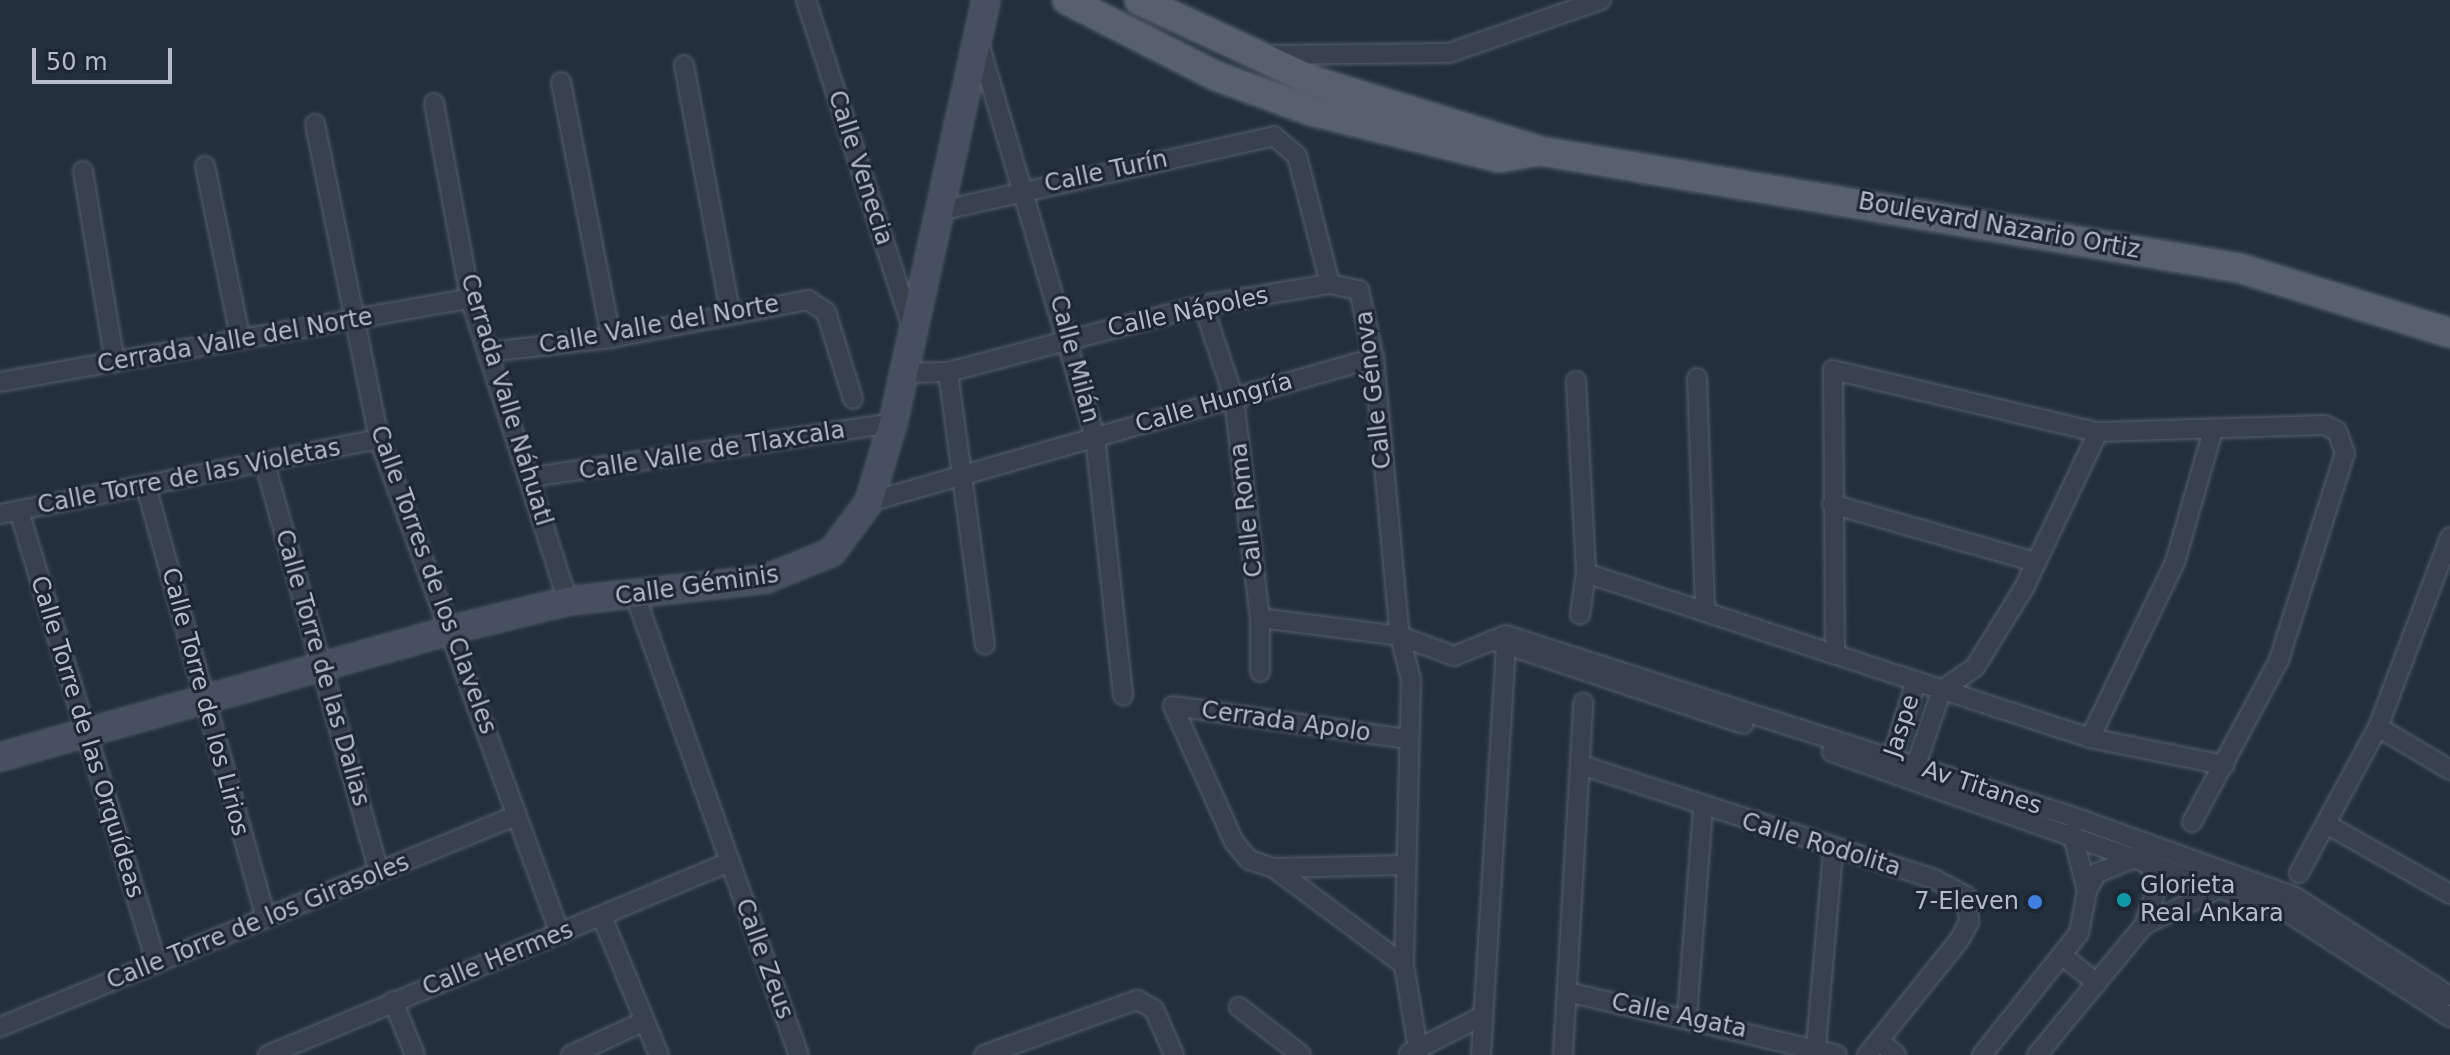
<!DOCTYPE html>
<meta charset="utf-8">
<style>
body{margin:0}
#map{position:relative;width:2450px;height:1055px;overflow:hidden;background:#242f3e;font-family:"DejaVu Sans",sans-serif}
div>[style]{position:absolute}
.roads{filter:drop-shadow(0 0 2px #565f6c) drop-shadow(0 0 2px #565f6c)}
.street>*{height:18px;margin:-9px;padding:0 9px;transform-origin:9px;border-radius:9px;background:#38414e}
.secondary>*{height:26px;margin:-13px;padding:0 13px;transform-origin:13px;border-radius:13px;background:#465061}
.primary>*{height:28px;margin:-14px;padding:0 14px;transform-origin:14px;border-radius:14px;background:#56606e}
.dots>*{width:22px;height:22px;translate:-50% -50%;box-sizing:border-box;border:4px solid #1d2633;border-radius:50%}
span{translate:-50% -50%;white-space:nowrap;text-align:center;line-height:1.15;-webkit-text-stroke:6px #1d2633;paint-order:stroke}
.street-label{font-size:24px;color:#b4bcc9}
.poi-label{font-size:24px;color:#b4bcc9}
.left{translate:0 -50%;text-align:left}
.right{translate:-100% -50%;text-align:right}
.scale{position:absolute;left:32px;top:48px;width:140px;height:36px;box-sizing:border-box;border:4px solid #b4bcc9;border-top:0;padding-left:10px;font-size:24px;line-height:28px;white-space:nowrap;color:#b4bcc9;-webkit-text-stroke:6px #1d2633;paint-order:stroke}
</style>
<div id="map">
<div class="roads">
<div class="street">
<i style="left:806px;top:0;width:346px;rotate:72.1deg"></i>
<i style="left:978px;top:40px;width:414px;rotate:73.6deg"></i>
<i style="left:1095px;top:437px;width:260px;rotate:83.8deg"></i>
<i style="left:1265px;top:55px;width:184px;rotate:-0.6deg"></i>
<i style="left:1449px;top:53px;width:161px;rotate:-19.2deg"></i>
<i style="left:684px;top:65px;width:254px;rotate:79.4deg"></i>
<i style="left:561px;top:82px;width:261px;rotate:78.9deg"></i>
<i style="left:434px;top:103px;width:198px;rotate:79.5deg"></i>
<i style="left:470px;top:298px;width:318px;rotate:72.1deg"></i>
<i style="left:315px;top:124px;width:321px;rotate:78.5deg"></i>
<i style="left:379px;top:439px;width:527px;rotate:69.91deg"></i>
<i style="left:205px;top:166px;width:174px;rotate:78.4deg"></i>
<i style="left:83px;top:171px;width:194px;rotate:80.5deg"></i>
<i style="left:939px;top:211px;width:343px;rotate:-12.6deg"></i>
<i style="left:1274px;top:136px;width:30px;rotate:41deg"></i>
<i style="left:1297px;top:156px;width:132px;rotate:75.5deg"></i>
<i style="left:1203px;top:305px;width:98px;rotate:71.6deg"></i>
<i style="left:1234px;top:398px;width:222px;rotate:83.3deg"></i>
<i style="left:1260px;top:618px;width:54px;rotate:90deg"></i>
<i style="left:488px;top:352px;width:124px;rotate:-6.5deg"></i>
<i style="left:611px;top:338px;width:201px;rotate:-10.9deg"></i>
<i style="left:808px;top:300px;width:22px;rotate:34deg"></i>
<i style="left:826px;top:312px;width:91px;rotate:72.8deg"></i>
<i style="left:948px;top:372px;width:275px;rotate:82.3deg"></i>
<i style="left:906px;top:373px;width:42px;rotate:-1.4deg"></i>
<i style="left:948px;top:372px;width:264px;rotate:-14.7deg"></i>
<i style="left:1203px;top:305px;width:129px;rotate:-9.4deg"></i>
<i style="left:1330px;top:284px;width:30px;rotate:12deg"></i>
<i style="left:1359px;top:290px;width:70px;rotate:77.6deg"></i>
<i style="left:1374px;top:358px;width:279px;rotate:84.7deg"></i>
<i style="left:1400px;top:636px;width:45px;rotate:76deg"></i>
<i style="left:1411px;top:680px;width:285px;rotate:91.4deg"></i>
<i style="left:1404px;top:965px;width:91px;rotate:80.5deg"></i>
<i style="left:1697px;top:378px;width:234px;rotate:88deg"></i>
<i style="left:1576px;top:381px;width:192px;rotate:87deg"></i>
<i style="left:1586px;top:573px;width:42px;rotate:98.1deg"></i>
<i style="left:0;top:382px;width:477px;rotate:-10.1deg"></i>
<i style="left:265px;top:464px;width:424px;rotate:74.4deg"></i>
<i style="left:532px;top:477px;width:365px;rotate:-8.5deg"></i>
<i style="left:146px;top:486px;width:448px;rotate:74.5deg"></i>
<i style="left:869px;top:502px;width:525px;rotate:-15.92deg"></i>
<i style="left:1832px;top:504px;width:212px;rotate:15.9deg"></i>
<i style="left:19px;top:511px;width:472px;rotate:73.1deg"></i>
<i style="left:0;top:514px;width:386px;rotate:-11.2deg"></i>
<i style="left:1586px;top:573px;width:530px;rotate:18.13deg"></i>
<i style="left:2090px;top:738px;width:137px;rotate:11.4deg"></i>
<i style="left:635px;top:595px;width:488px;rotate:70.4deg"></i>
<i style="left:1260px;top:618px;width:141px;rotate:7.3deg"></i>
<i style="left:1400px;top:636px;width:58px;rotate:20.3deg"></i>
<i style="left:1454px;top:656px;width:56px;rotate:-22deg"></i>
<i style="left:1506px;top:635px;width:600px;rotate:17.77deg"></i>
<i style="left:2077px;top:818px;width:232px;rotate:19.9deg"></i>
<i style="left:2295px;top:897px;width:184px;rotate:32.6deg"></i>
<i style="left:1492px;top:640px;width:265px;rotate:18.5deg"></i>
<i style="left:1835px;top:654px;width:284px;rotate:-90.4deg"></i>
<i style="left:1833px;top:370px;width:272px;rotate:13.2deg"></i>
<i style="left:2098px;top:432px;width:226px;rotate:-1.8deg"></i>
<i style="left:2324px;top:425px;width:14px;rotate:25deg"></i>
<i style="left:2337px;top:431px;width:23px;rotate:70deg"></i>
<i style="left:2345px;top:453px;width:217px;rotate:107.7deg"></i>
<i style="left:2279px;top:660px;width:184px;rotate:118.2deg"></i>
<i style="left:1173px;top:706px;width:149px;rotate:65.8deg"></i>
<i style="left:1234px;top:842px;width:23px;rotate:50deg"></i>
<i style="left:1249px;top:860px;width:26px;rotate:18deg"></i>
<i style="left:1274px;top:868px;width:131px;rotate:-1.3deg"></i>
<i style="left:1173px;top:706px;width:236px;rotate:8deg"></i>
<i style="left:2378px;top:727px;width:203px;rotate:-69.2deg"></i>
<i style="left:2090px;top:738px;width:195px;rotate:-64.2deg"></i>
<i style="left:2175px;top:562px;width:137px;rotate:-73.9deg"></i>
<i style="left:1832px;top:752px;width:482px;rotate:19.4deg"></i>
<i style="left:2287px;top:912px;width:194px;rotate:32.8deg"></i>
<i style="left:1581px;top:765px;width:373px;rotate:17.9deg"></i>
<i style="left:1936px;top:880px;width:34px;rotate:28deg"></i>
<i style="left:1966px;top:896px;width:26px;rotate:83deg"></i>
<i style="left:1969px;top:922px;width:19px;rotate:118deg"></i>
<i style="left:1960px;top:939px;width:149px;rotate:128.7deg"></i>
<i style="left:1888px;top:770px;width:93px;rotate:-72.5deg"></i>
<i style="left:1912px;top:776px;width:91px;rotate:-70.8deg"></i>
<i style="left:1942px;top:690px;width:40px;rotate:-34.9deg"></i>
<i style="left:1975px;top:667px;width:93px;rotate:-58.2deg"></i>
<i style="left:2024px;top:588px;width:173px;rotate:-64.6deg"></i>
<i style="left:2328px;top:825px;width:140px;rotate:29.5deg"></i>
<i style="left:1274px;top:868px;width:162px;rotate:36.7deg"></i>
<i style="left:2299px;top:873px;width:166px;rotate:-61.6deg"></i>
<i style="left:2378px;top:727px;width:84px;rotate:30.8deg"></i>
<i style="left:2087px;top:891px;width:21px;rotate:-61deg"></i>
<i style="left:2097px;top:873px;width:49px;rotate:-21.4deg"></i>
<i style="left:602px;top:917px;width:149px;rotate:67.6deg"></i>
<i style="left:2144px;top:925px;width:89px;rotate:-26deg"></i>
<i style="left:2064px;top:957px;width:42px;rotate:38.2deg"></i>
<i style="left:1567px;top:992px;width:277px;rotate:13.1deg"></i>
<i style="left:393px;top:1001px;width:58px;rotate:67.8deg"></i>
<i style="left:1239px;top:1007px;width:78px;rotate:37.7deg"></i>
<i style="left:1687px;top:1017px;width:210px;rotate:-85.6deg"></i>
<i style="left:0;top:1027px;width:557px;rotate:-22.28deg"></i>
<i style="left:1879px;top:1041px;width:22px;rotate:39deg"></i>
<i style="left:1816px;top:1046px;width:197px;rotate:-85deg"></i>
<i style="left:1409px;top:1053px;width:83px;rotate:-26.6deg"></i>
<i style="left:268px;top:1055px;width:498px;rotate:-22.7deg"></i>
<i style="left:571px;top:1055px;width:81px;rotate:-24.7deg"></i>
<i style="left:984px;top:1055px;width:163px;rotate:-19.8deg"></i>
<i style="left:1137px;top:1000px;width:19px;rotate:28deg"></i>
<i style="left:1154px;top:1009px;width:50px;rotate:66.5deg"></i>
<i style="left:1481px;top:1055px;width:407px;rotate:-86.5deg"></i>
<i style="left:1563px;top:1055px;width:353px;rotate:-86.7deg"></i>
<i style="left:1982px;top:1055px;width:156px;rotate:-51.5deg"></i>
<i style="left:2079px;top:933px;width:43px;rotate:-79.2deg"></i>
<i style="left:2087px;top:891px;width:61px;rotate:-104.3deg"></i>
<i style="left:2037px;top:1055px;width:168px;rotate:-50.5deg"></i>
<i style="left:2144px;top:925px;width:36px;rotate:-71deg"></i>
<i style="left:2156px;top:891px;width:40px;rotate:-103deg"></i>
</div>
<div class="secondary">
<i style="left:0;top:757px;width:472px;rotate:-15.7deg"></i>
<i style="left:454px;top:629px;width:117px;rotate:-13.8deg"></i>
<i style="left:568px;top:601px;width:199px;rotate:-6.3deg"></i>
<i style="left:766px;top:579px;width:71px;rotate:-22.2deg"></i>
<i style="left:832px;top:552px;width:62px;rotate:-53.5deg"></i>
<i style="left:869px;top:502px;width:83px;rotate:-73.1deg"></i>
<i style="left:893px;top:423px;width:433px;rotate:-77.6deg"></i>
</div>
<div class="primary">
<i style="left:1067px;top:0;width:167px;rotate:27deg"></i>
<i style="left:1216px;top:76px;width:101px;rotate:20.2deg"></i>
<i style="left:1311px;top:111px;width:194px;rotate:14deg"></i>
<i style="left:1499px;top:158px;width:41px;rotate:-9.9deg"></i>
<i style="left:1139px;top:0;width:190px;rotate:24.9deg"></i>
<i style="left:1311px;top:80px;width:240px;rotate:17.2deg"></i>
<i style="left:1540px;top:151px;width:709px;rotate:9.5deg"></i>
<i style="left:2239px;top:268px;width:221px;rotate:17.1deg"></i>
</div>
</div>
<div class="dots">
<i style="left:2124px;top:900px;background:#0f9aa8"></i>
<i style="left:2035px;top:902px;background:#3f7fe0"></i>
</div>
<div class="street-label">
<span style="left:860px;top:168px;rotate:72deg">Calle Venecia</span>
<span style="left:1106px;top:172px;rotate:-12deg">Calle Turín</span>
<span style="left:1999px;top:226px;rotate:10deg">Boulevard Nazario Ortiz</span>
<span style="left:1188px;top:312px;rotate:-12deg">Calle Nápoles</span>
<span style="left:659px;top:325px;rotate:-10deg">Calle Valle del Norte</span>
<span style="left:235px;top:341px;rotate:-10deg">Cerrada Valle del Norte</span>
<span style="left:1074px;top:359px;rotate:75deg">Calle Milán</span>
<span style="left:1374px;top:390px;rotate:-97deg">Calle Génova</span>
<span style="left:506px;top:400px;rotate:73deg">Cerrada Valle Náhuatl</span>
<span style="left:1214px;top:403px;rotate:-16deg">Calle Hungría</span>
<span style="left:712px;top:451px;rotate:-9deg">Calle Valle de Tlaxcala</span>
<span style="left:189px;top:477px;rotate:-11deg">Calle Torre de las Violetas</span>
<span style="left:1247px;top:510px;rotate:-97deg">Calle Roma</span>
<span style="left:433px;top:580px;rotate:70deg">Calle Torres de los Claveles</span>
<span style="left:697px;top:586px;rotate:-8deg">Calle Géminis</span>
<span style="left:322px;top:668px;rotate:74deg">Calle Torre de las Dalias</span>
<span style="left:205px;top:702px;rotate:75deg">Calle Torre de los Lirios</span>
<span style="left:1286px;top:722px;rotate:8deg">Cerrada Apolo</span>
<span style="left:1902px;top:726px;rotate:-72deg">Jaspe</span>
<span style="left:87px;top:737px;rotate:73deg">Calle Torre de las Orquídeas</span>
<span style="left:1982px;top:788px;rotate:18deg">Av Titanes</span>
<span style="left:1821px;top:845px;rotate:17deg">Calle Rodolita</span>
<span style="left:258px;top:922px;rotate:-22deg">Calle Torre de los Girasoles</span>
<span style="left:498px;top:959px;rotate:-22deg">Calle Hermes</span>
<span style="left:764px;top:959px;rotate:70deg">Calle Zeus</span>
<span style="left:1679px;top:1016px;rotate:12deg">Calle Agata</span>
</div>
<div class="poi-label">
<span class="left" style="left:2140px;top:900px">Glorieta<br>Real Ankara</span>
<span class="right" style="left:2019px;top:902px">7-Eleven</span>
</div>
<div class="scale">50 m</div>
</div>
